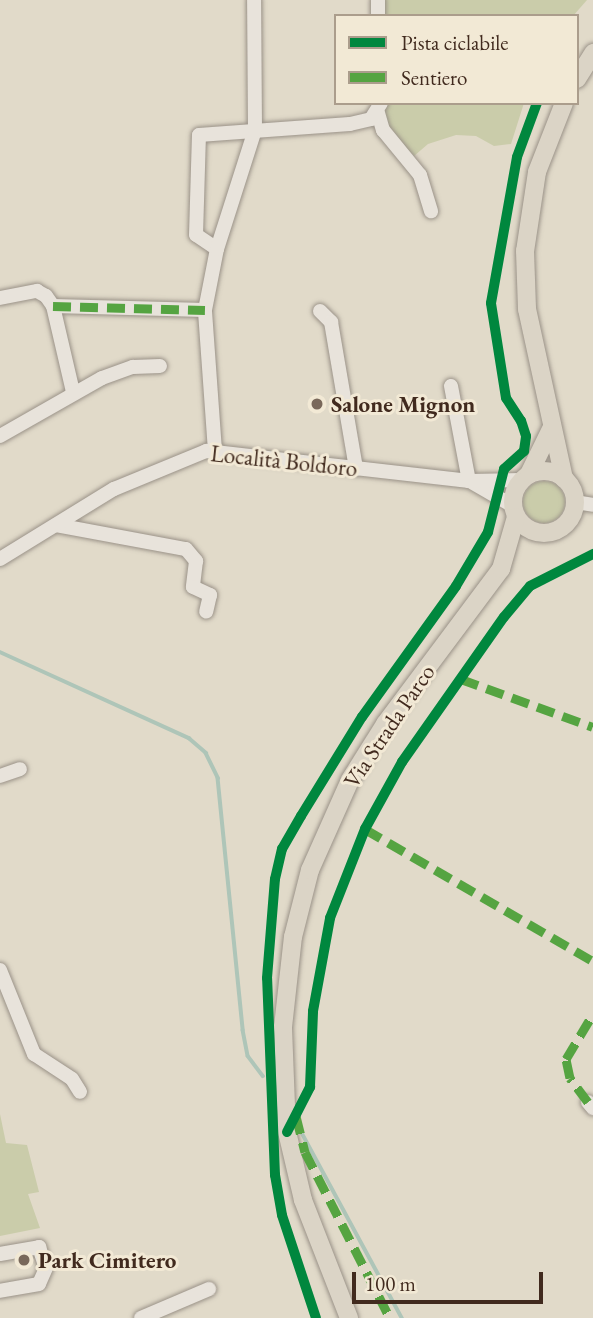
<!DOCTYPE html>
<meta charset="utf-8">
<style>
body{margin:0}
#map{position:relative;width:593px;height:1318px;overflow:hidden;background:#e1dac9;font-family:"EB Garamond",serif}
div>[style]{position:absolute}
.green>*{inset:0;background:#caccaa}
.round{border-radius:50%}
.stream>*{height:3.5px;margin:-1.75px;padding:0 1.75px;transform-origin:1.75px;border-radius:1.75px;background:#aec5b8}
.roads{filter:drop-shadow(0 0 2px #9a9288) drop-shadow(0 0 2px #9a9288)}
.minor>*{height:14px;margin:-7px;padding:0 7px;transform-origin:7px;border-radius:7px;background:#e8e3db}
.major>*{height:18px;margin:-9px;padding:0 9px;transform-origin:9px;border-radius:9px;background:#dbd4c6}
.major>.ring{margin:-9px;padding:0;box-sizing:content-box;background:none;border:18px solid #dbd4c6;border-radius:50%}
.quiet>*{height:9px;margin-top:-4.5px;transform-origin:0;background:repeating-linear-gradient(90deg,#55a441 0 18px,transparent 0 27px)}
.cycleway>*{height:10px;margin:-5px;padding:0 5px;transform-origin:5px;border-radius:5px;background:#00873e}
.dots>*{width:19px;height:19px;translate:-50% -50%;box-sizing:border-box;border:4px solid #f2e9d5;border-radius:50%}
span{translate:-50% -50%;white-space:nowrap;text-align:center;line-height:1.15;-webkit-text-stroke:6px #f2e9d5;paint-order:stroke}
.poi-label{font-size:23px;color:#412a1e;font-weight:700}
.left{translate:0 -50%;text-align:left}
.street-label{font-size:23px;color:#412a1e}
.legend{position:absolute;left:334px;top:14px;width:245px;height:91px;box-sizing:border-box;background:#f2e9d5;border:2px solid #ab9d8c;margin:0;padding:9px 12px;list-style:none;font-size:21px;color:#412a1e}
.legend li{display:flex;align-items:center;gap:14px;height:35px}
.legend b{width:35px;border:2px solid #ab9d8c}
.scale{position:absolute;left:352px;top:1272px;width:191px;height:32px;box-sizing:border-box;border:4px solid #412a1e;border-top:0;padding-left:9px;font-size:21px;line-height:24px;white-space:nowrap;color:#412a1e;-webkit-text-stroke:5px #f2e9d5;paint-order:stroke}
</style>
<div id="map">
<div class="green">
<i style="clip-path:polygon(382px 0,587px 0,573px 16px,383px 16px)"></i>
<i style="clip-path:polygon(385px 103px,524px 103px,511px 144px,494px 146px,476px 136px,456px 135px,428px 144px,414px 156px,390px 131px,383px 116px)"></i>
<i class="round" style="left:523px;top:481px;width:42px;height:42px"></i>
<i style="clip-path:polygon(0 1114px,6px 1143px,27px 1145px,39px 1192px,28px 1194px,40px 1228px,0 1236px)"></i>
</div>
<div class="stream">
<i style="left:0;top:652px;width:208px;rotate:24.5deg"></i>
<i style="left:189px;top:738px;width:23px;rotate:41deg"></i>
<i style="left:206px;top:753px;width:28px;rotate:64deg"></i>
<i style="left:218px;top:778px;width:253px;rotate:84.3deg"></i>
<i style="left:243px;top:1030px;width:26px;rotate:79deg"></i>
<i style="left:248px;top:1056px;width:25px;rotate:53deg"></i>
<i style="left:301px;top:1131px;width:213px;rotate:61.6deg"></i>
</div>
<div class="roads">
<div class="minor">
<i style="left:378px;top:0;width:16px;rotate:90deg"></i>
<i style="left:378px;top:113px;width:18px;rotate:74deg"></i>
<i style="left:383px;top:130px;width:58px;rotate:50.6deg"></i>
<i style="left:420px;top:175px;width:38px;rotate:73deg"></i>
<i style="left:217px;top:249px;width:25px;rotate:-146deg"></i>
<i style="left:196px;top:235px;width:100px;rotate:-88.3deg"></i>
<i style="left:199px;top:135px;width:151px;rotate:-4.2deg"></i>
<i style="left:350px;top:124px;width:22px;rotate:-13deg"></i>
<i style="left:371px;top:119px;width:19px;rotate:-58deg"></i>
<i style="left:0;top:298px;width:38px;rotate:-11deg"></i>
<i style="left:37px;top:291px;width:10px;rotate:29deg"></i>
<i style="left:46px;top:296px;width:12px;rotate:55deg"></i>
<i style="left:53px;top:306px;width:88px;rotate:76.9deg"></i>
<i style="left:53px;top:306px;width:152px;rotate:1.5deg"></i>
<i style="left:320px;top:311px;width:16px;rotate:45deg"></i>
<i style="left:331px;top:322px;width:149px;rotate:80.3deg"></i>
<i style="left:451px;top:386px;width:97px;rotate:79.3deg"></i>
<i style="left:0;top:436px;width:117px;rotate:-29.6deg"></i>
<i style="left:102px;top:378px;width:33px;rotate:-20deg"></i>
<i style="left:133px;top:367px;width:27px;rotate:-2deg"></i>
<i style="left:215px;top:451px;width:141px;rotate:-94.1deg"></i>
<i style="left:205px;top:310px;width:62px;rotate:-78.9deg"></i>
<i style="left:217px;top:249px;width:125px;rotate:-72.3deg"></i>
<i style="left:255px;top:130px;width:130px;rotate:-90.4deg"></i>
<i style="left:473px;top:483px;width:46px;rotate:29.9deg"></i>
<i style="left:575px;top:502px;width:18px;rotate:9deg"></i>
<i style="left:56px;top:525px;width:132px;rotate:10.5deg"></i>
<i style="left:186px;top:549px;width:16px;rotate:50deg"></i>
<i style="left:196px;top:561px;width:26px;rotate:97deg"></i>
<i style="left:193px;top:587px;width:19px;rotate:25deg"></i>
<i style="left:210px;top:595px;width:17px;rotate:103deg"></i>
<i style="left:0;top:559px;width:134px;rotate:-31.6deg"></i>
<i style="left:114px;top:489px;width:100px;rotate:-22.4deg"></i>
<i style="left:206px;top:451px;width:265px;rotate:6.5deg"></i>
<i style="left:469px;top:481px;width:53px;rotate:-1.1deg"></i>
<i style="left:0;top:776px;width:21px;rotate:-19deg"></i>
<i style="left:0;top:970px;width:91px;rotate:68deg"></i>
<i style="left:34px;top:1054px;width:45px;rotate:33.3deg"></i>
<i style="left:72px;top:1079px;width:15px;rotate:58deg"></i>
<i style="left:588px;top:1102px;width:8px;rotate:50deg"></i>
<i style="left:0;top:1254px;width:40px;rotate:-10deg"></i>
<i style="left:39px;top:1247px;width:22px;rotate:72deg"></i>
<i style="left:46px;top:1268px;width:17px;rotate:114deg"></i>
<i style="left:39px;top:1284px;width:40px;rotate:170deg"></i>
<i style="left:141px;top:1318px;width:74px;rotate:-23.1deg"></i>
</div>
<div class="major">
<i style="left:577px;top:79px;width:31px;rotate:-58deg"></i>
<i style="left:564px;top:103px;width:74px;rotate:111.4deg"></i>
<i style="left:537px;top:172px;width:80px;rotate:98.6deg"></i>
<i style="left:525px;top:251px;width:58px;rotate:88deg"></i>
<i style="left:527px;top:309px;width:174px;rotate:77.7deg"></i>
<i class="ring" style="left:513px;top:471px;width:44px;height:44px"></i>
<i style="left:529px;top:474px;width:52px;rotate:-63.9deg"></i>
<i style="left:349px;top:1318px;width:127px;rotate:-111.3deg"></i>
<i style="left:303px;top:1200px;width:70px;rotate:-103.2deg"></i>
<i style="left:287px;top:1132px;width:105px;rotate:-92.2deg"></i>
<i style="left:283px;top:1027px;width:91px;rotate:-83.7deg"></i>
<i style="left:293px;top:937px;width:69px;rotate:-75.8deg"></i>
<i style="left:310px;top:870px;width:98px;rotate:-66deg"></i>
<i style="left:350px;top:780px;width:66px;rotate:-58deg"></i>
<i style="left:385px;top:724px;width:194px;rotate:-53.2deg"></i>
<i style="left:501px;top:569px;width:54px;rotate:-73.9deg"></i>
</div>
</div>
<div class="quiet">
<i style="left:53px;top:306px;width:152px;rotate:1.5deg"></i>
<i style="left:461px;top:679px;width:140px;rotate:20deg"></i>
<i style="left:365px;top:829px;width:263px;rotate:30.1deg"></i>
<i style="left:588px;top:1102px;width:30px;rotate:-127deg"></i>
<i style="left:570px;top:1078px;width:19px;rotate:-102deg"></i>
<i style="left:566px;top:1059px;width:52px;rotate:-59deg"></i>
<i style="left:296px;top:1116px;width:37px;rotate:76deg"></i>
<i style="left:305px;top:1152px;width:186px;rotate:62.9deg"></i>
</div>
<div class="cycleway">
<i style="left:287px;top:1132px;width:51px;rotate:-62.9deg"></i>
<i style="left:310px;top:1087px;width:76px;rotate:-87.7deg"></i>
<i style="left:313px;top:1011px;width:95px;rotate:-79.6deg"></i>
<i style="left:330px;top:918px;width:96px;rotate:-68.5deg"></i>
<i style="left:365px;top:829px;width:77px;rotate:-61.1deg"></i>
<i style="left:402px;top:762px;width:177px;rotate:-54.9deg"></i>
<i style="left:504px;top:617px;width:40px;rotate:-50deg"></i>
<i style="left:530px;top:586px;width:71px;rotate:-26.9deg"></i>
<i style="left:316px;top:1318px;width:108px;rotate:-108.3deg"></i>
<i style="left:282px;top:1215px;width:41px;rotate:-99.9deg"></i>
<i style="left:275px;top:1175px;width:197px;rotate:-92.3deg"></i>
<i style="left:267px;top:978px;width:99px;rotate:-85.4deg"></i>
<i style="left:275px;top:879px;width:31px;rotate:-77deg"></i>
<i style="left:282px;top:849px;width:38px;rotate:-60deg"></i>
<i style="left:301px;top:816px;width:116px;rotate:-58.4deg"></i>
<i style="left:362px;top:717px;width:161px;rotate:-54.3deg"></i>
<i style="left:456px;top:586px;width:63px;rotate:-59.3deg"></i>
<i style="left:488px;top:532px;width:65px;rotate:-75.7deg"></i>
<i style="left:504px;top:469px;width:27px;rotate:-42deg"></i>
<i style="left:524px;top:451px;width:15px;rotate:-82deg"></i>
<i style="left:526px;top:436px;width:16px;rotate:-108deg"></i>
<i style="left:521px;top:421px;width:27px;rotate:-123deg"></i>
<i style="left:506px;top:398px;width:96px;rotate:-99deg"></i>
<i style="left:491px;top:303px;width:148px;rotate:-79.9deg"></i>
<i style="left:517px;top:157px;width:58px;rotate:-69.7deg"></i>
</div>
<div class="dots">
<i style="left:317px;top:404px;background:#79685a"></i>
<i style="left:24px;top:1260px;background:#79685a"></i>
</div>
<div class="poi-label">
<span class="left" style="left:331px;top:404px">Salone Mignon</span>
<span class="left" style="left:38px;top:1260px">Park Cimitero</span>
</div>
<div class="street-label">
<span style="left:284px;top:461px;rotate:6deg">Località Boldoro</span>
<span style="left:389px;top:726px;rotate:-56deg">Via Strada Parco</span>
</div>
<ul class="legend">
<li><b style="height:9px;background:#00873e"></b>Pista ciclabile</li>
<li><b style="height:9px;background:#55a441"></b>Sentiero</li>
</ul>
<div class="scale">100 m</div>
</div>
